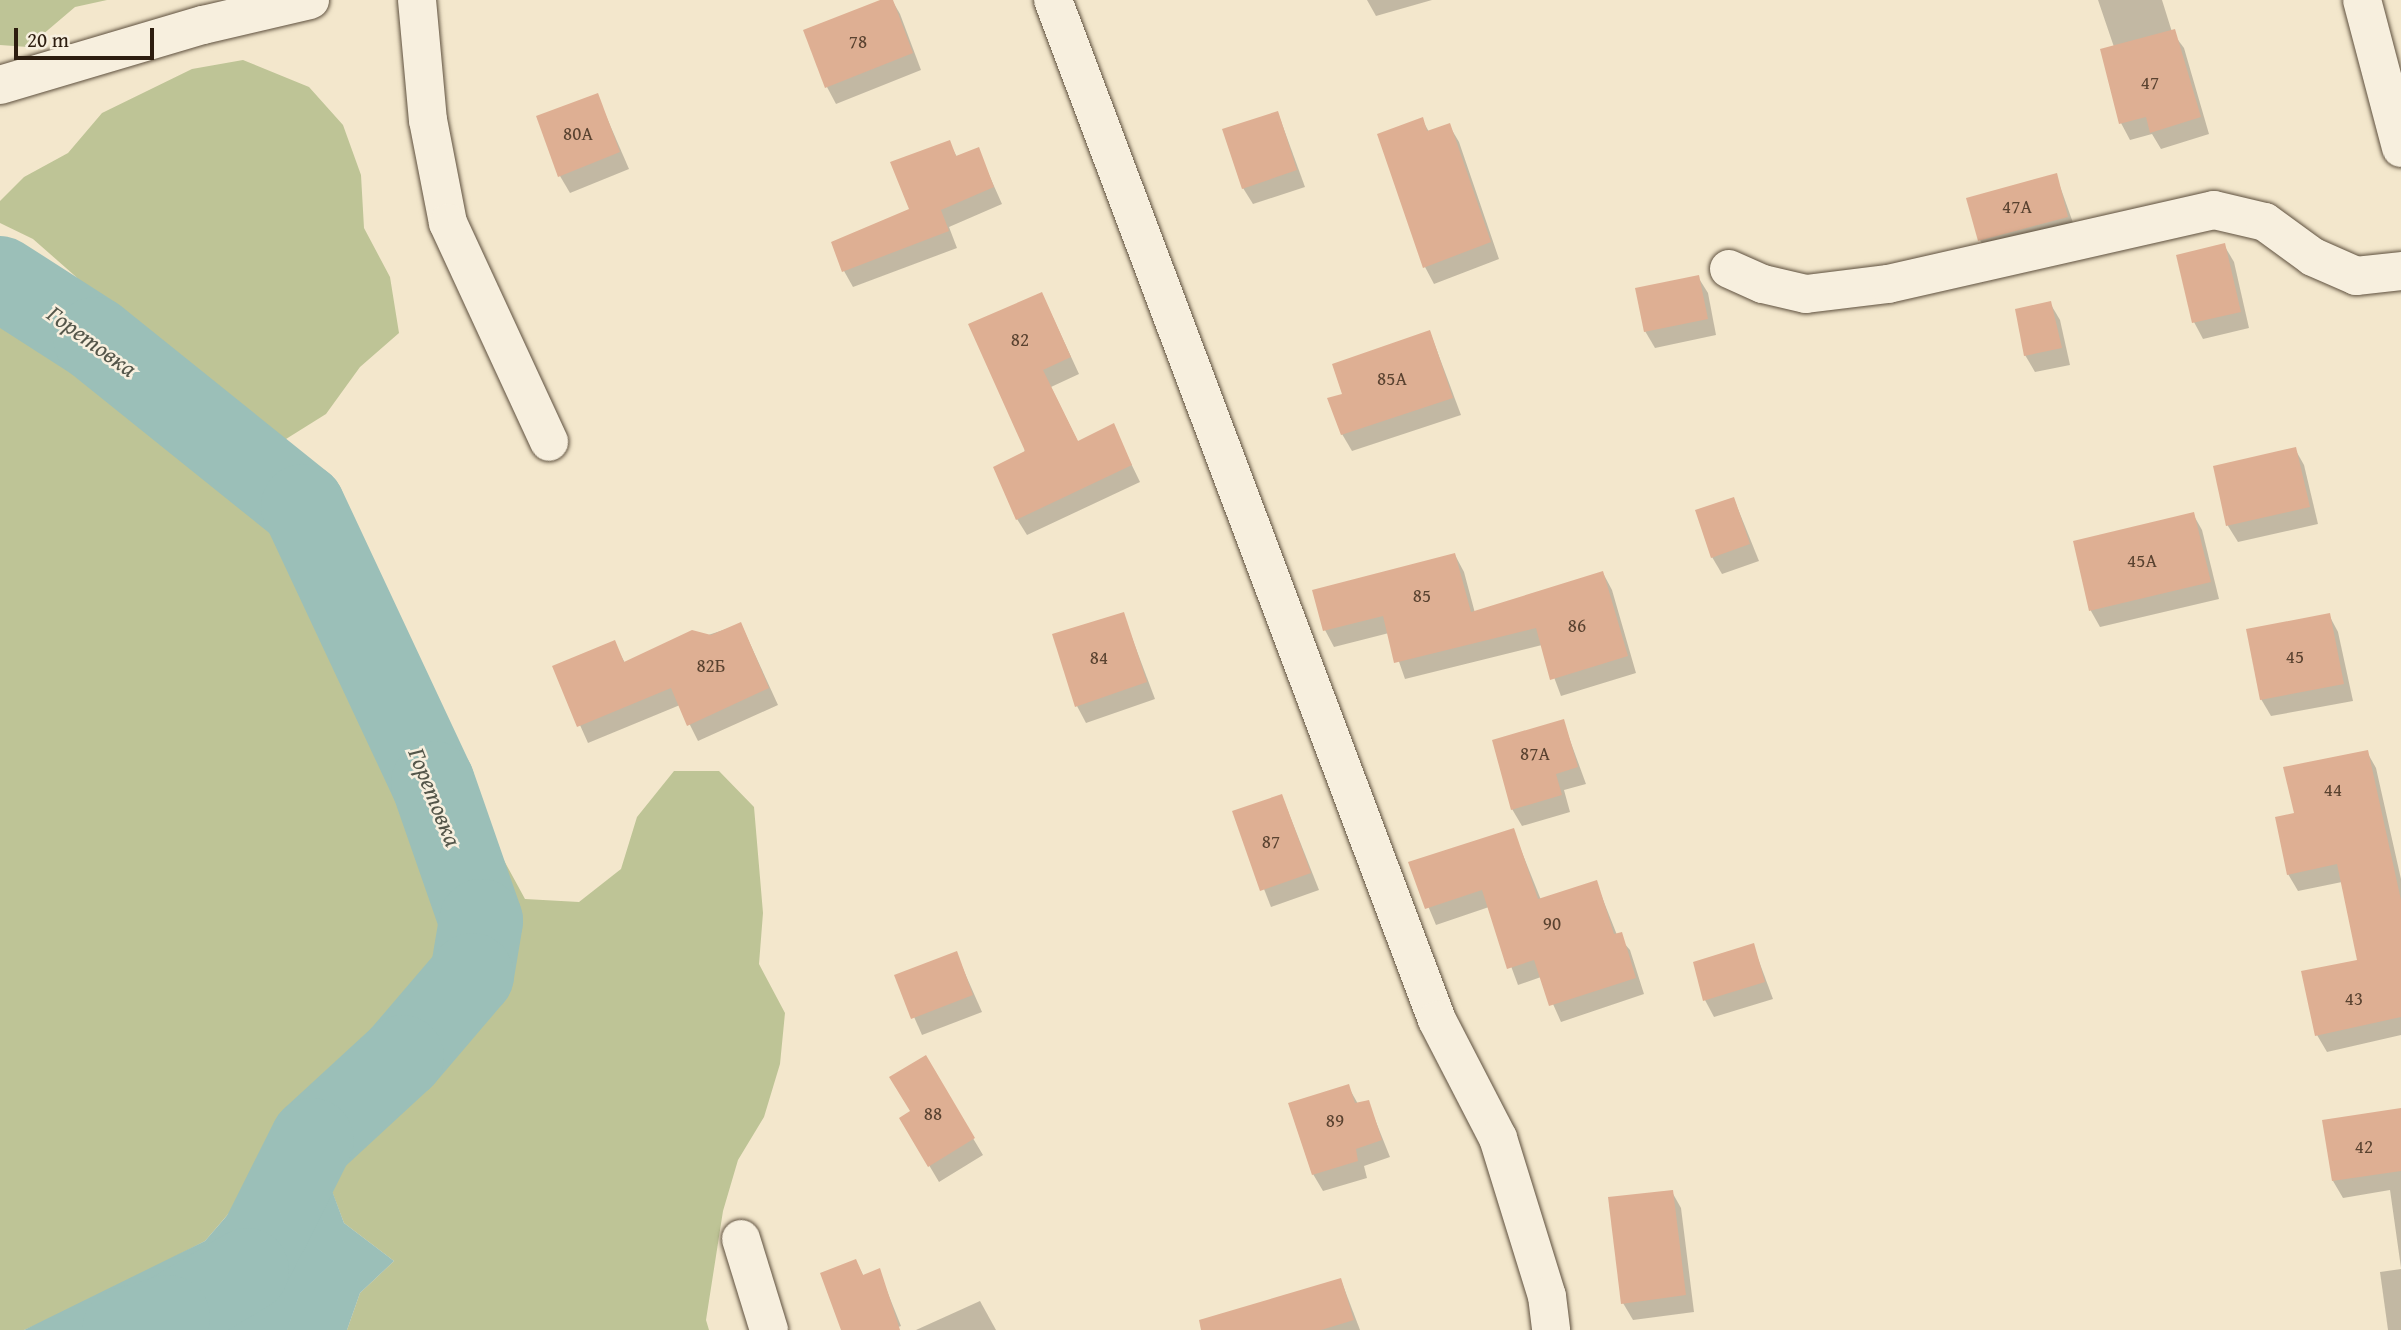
<!DOCTYPE html>
<meta charset="utf-8">
<style>
body{margin:0}
#map{position:relative;width:2401px;height:1330px;overflow:hidden;background:#f3e7cc;font-family:"Gentium Book Plus",serif}
div>[style]{position:absolute}
.green>*{inset:0;background:#bec496}
.water>*{inset:0;background:#9bbfb8}
.shadow>*{inset:0;background:#0003}
.river>*{height:84px;margin:-42px;padding:0 42px;transform-origin:42px;border-radius:42px;background:#9bbfb8}
.building>*{inset:0;background:#deaf93}
.roads{filter:drop-shadow(0 0 2px #5e503e) drop-shadow(0 0 2px #5e503e)}
.minor>*{height:38px;margin:-19px;padding:0 19px;transform-origin:19px;border-radius:19px;background:#f7efde}
span{translate:-50% -50%;white-space:nowrap;text-align:center;line-height:1.15;-webkit-text-stroke:5px #f7efde;paint-order:stroke}
.number-label{font-size:19px;color:#594230}
.number-label span{-webkit-text-stroke-width:0}
.water-label{font-size:24px;color:#54564a;font-style:italic}
.scale{position:absolute;left:14px;top:28px;width:140px;height:32px;box-sizing:border-box;border:4px solid #2d1d0f;border-top:0;padding-left:9px;font-size:21px;line-height:24px;white-space:nowrap;color:#2d1d0f;-webkit-text-stroke:5px #f7efde;paint-order:stroke}
</style>
<div id="map">
<div class="green">
<i style="clip-path:polygon(0 0,107px 0,75px 7px,28px 47px,0 45px)"></i>
<i style="clip-path:polygon(243px 60px,309px 87px,343px 125px,361px 175px,364px 228px,390px 277px,399px 333px,360px 367px,326px 414px,278px 444px,230px 422px,195px 379px,150px 348px,74px 275px,33px 239px,0 223px,0 201px,24px 177px,68px 153px,102px 113px,192px 69px)"></i>
<i style="clip-path:polygon(0 303px,47px 329px,245px 491px,343px 633px,419px 809px,470px 814px,501px 855px,525px 899px,579px 902px,621px 869px,637px 817px,674px 771px,719px 771px,754px 807px,763px 913px,759px 964px,785px 1013px,780px 1064px,764px 1117px,738px 1160px,723px 1211px,706px 1320px,709px 1330px,347px 1330px,360px 1293px,394px 1261px,344px 1223px,306px 1123px,205px 1241px,76px 1308px,24px 1330px,0 1330px)"></i>
</div>
<div class="water">
<i style="clip-path:polygon(307px 1123px,344px 1223px,394px 1261px,360px 1293px,347px 1330px,24px 1330px,205px 1241px)"></i>
</div>
<div class="shadow">
<i style="clip-path:polygon(884px 0,892px 0,900px 14px,921px 70px,836px 104px,827px 87px)"></i>
<i style="clip-path:polygon(1367px 0,1432px 0,1376px 16px)"></i>
<i style="clip-path:polygon(2098px 0,2162px 0,2172px 32px,2184px 48px,2209px 134px,2161px 149px,2152px 134px,2130px 140px,2121px 123px,2114px 47px)"></i>
<i style="clip-path:polygon(597px 95px,629px 169px,570px 193px,560px 176px)"></i>
<i style="clip-path:polygon(1278px 113px,1305px 187px,1253px 204px,1243px 188px)"></i>
<i style="clip-path:polygon(1422px 119px,1429px 132px,1449px 125px,1459px 142px,1499px 259px,1434px 284px,1425px 267px)"></i>
<i style="clip-path:polygon(949px 142px,957px 157px,978px 150px,1002px 204px,949px 227px,957px 248px,853px 287px,844px 271px,911px 210px)"></i>
<i style="clip-path:polygon(2056px 175px,2077px 234px,1989px 257px,1980px 240px)"></i>
<i style="clip-path:polygon(2224px 245px,2234px 262px,2249px 328px,2203px 339px,2194px 322px)"></i>
<i style="clip-path:polygon(1698px 277px,1708px 293px,1716px 335px,1655px 348px,1645px 331px)"></i>
<i style="clip-path:polygon(1042px 294px,1079px 374px,1051px 387px,1078px 442px,1113px 426px,1140px 482px,1027px 535px,1017px 519px)"></i>
<i style="clip-path:polygon(2050px 303px,2060px 320px,2070px 365px,2035px 372px,2025px 355px)"></i>
<i style="clip-path:polygon(1430px 332px,1461px 415px,1352px 451px,1342px 434px,1344px 395px)"></i>
<i style="clip-path:polygon(2295px 449px,2304px 465px,2318px 524px,2238px 542px,2228px 526px,2215px 467px)"></i>
<i style="clip-path:polygon(1734px 499px,1759px 561px,1722px 574px,1712px 557px)"></i>
<i style="clip-path:polygon(2193px 514px,2202px 530px,2219px 599px,2100px 627px,2091px 611px,2075px 542px)"></i>
<i style="clip-path:polygon(1455px 555px,1464px 572px,1475px 613px,1603px 573px,1612px 590px,1636px 673px,1561px 696px,1542px 645px,1405px 679px,1389px 633px,1334px 647px,1325px 630px)"></i>
<i style="clip-path:polygon(1123px 614px,1155px 699px,1086px 723px,1077px 706px)"></i>
<i style="clip-path:polygon(2329px 615px,2338px 632px,2353px 701px,2271px 716px,2261px 699px)"></i>
<i style="clip-path:polygon(741px 624px,778px 705px,698px 741px,680px 705px,588px 743px,554px 667px,614px 642px,625px 663px)"></i>
<i style="clip-path:polygon(1563px 721px,1586px 784px,1564px 790px,1570px 812px,1522px 826px,1512px 809px)"></i>
<i style="clip-path:polygon(2367px 752px,2376px 768px,2401px 879px,2401px 1035px,2327px 1052px,2317px 1035px,2359px 961px,2342px 882px,2298px 891px,2288px 874px,2296px 815px)"></i>
<i style="clip-path:polygon(1282px 796px,1319px 890px,1271px 907px,1234px 812px)"></i>
<i style="clip-path:polygon(1513px 830px,1541px 900px,1596px 882px,1617px 935px,1630px 950px,1644px 994px,1561px 1022px,1541px 977px,1518px 985px,1489px 907px,1436px 925px,1410px 863px)"></i>
<i style="clip-path:polygon(1753px 945px,1773px 999px,1714px 1017px,1705px 1000px)"></i>
<i style="clip-path:polygon(956px 953px,982px 1012px,922px 1035px,896px 976px)"></i>
<i style="clip-path:polygon(925px 1058px,983px 1155px,939px 1182px,901px 1118px,912px 1112px)"></i>
<i style="clip-path:polygon(1348px 1086px,1358px 1104px,1368px 1102px,1390px 1157px,1364px 1166px,1367px 1178px,1323px 1191px,1313px 1174px)"></i>
<i style="clip-path:polygon(2401px 1110px,2401px 1268px,2390px 1190px,2343px 1198px,2333px 1181px,2324px 1122px)"></i>
<i style="clip-path:polygon(1672px 1192px,1681px 1208px,1694px 1312px,1633px 1320px,1623px 1303px)"></i>
<i style="clip-path:polygon(856px 1261px,864px 1277px,879px 1271px,901px 1326px,891px 1330px,843px 1330px)"></i>
<i style="clip-path:polygon(2401px 1269px,2401px 1330px,2388px 1330px,2380px 1272px)"></i>
<i style="clip-path:polygon(1341px 1280px,1360px 1330px,1256px 1330px)"></i>
<i style="clip-path:polygon(980px 1301px,996px 1330px,916px 1330px)"></i>
</div>
<div class="river">
<i style="left:0;top:278px;width:113px;rotate:32.7deg"></i>
<i style="left:95px;top:339px;width:267px;rotate:38.8deg"></i>
<i style="left:303px;top:506px;width:306px;rotate:64.9deg"></i>
<i style="left:433px;top:783px;width:146px;rotate:70.8deg"></i>
<i style="left:481px;top:921px;width:55px;rotate:99.5deg"></i>
<i style="left:472px;top:975px;width:108px;rotate:130.5deg"></i>
<i style="left:402px;top:1057px;width:122px;rotate:137.3deg"></i>
<i style="left:312px;top:1140px;width:145px;rotate:116.6deg"></i>
<i style="left:247px;top:1270px;width:92px;rotate:149.3deg"></i>
<i style="left:168px;top:1317px;width:46px;rotate:163.5deg"></i>
</div>
<div class="building">
<i style="clip-path:polygon(880px 0,893px 0,913px 53px,825px 88px,803px 30px)"></i>
<i style="clip-path:polygon(2175px 29px,2201px 117px,2150px 133px,2146px 117px,2119px 124px,2100px 49px)"></i>
<i style="clip-path:polygon(598px 93px,620px 152px,558px 177px,536px 116px)"></i>
<i style="clip-path:polygon(1278px 111px,1297px 170px,1242px 189px,1222px 129px)"></i>
<i style="clip-path:polygon(1423px 117px,1427px 131px,1450px 123px,1491px 242px,1423px 268px,1377px 134px)"></i>
<i style="clip-path:polygon(950px 140px,956px 156px,979px 147px,994px 187px,941px 210px,949px 231px,842px 272px,831px 242px,909px 209px,890px 162px)"></i>
<i style="clip-path:polygon(2057px 173px,2068px 217px,1978px 241px,1966px 198px)"></i>
<i style="clip-path:polygon(2225px 243px,2241px 312px,2192px 323px,2176px 255px)"></i>
<i style="clip-path:polygon(1699px 275px,1708px 319px,1644px 332px,1635px 288px)"></i>
<i style="clip-path:polygon(1042px 292px,1071px 357px,1043px 370px,1078px 441px,1114px 423px,1132px 465px,1016px 520px,993px 467px,1025px 451px,968px 324px)"></i>
<i style="clip-path:polygon(2051px 301px,2062px 348px,2024px 356px,2015px 309px)"></i>
<i style="clip-path:polygon(1430px 330px,1453px 398px,1341px 435px,1327px 398px,1342px 394px,1332px 364px)"></i>
<i style="clip-path:polygon(2296px 447px,2310px 507px,2226px 526px,2213px 466px)"></i>
<i style="clip-path:polygon(1734px 497px,1750px 544px,1711px 558px,1695px 510px)"></i>
<i style="clip-path:polygon(2194px 512px,2211px 582px,2089px 611px,2073px 541px)"></i>
<i style="clip-path:polygon(1455px 553px,1471px 612px,1603px 571px,1628px 656px,1550px 680px,1536px 628px,1394px 663px,1383px 616px,1323px 631px,1312px 590px)"></i>
<i style="clip-path:polygon(1124px 612px,1147px 682px,1075px 707px,1052px 634px)"></i>
<i style="clip-path:polygon(2330px 613px,2344px 684px,2260px 700px,2246px 629px)"></i>
<i style="clip-path:polygon(741px 622px,769px 688px,687px 726px,671px 688px,577px 727px,552px 666px,615px 640px,624px 662px,692px 630px,711px 635px)"></i>
<i style="clip-path:polygon(1564px 719px,1578px 767px,1556px 774px,1562px 795px,1511px 810px,1492px 740px)"></i>
<i style="clip-path:polygon(2368px 750px,2401px 900px,2401px 1017px,2315px 1036px,2301px 971px,2357px 960px,2337px 864px,2287px 875px,2275px 817px,2294px 813px,2283px 767px)"></i>
<i style="clip-path:polygon(1282px 794px,1311px 873px,1260px 891px,1232px 811px)"></i>
<i style="clip-path:polygon(1514px 828px,1538px 899px,1597px 880px,1614px 934px,1622px 932px,1636px 978px,1549px 1006px,1534px 960px,1507px 969px,1482px 890px,1425px 909px,1408px 862px)"></i>
<i style="clip-path:polygon(1754px 943px,1765px 982px,1703px 1001px,1693px 962px)"></i>
<i style="clip-path:polygon(957px 951px,973px 995px,911px 1019px,894px 975px)"></i>
<i style="clip-path:polygon(926px 1055px,975px 1138px,928px 1167px,899px 1118px,910px 1111px,889px 1077px)"></i>
<i style="clip-path:polygon(1349px 1084px,1355px 1103px,1369px 1100px,1382px 1140px,1356px 1149px,1358px 1161px,1312px 1175px,1288px 1103px)"></i>
<i style="clip-path:polygon(2401px 1108px,2401px 1171px,2332px 1181px,2322px 1120px)"></i>
<i style="clip-path:polygon(1673px 1190px,1686px 1295px,1621px 1304px,1608px 1197px)"></i>
<i style="clip-path:polygon(856px 1259px,863px 1275px,880px 1268px,900px 1330px,841px 1330px,820px 1273px)"></i>
<i style="clip-path:polygon(1341px 1278px,1354px 1320px,1321px 1330px,1201px 1330px,1199px 1320px)"></i>
</div>
<div class="roads">
<div class="minor">
<i style="left:417px;top:0;width:121px;rotate:84.8deg"></i>
<i style="left:428px;top:120px;width:105px;rotate:79deg"></i>
<i style="left:448px;top:223px;width:241px;rotate:65.2deg"></i>
<i style="left:1053px;top:0;width:1090px;rotate:69.37deg"></i>
<i style="left:1437px;top:1020px;width:133px;rotate:62.7deg"></i>
<i style="left:1498px;top:1138px;width:165px;rotate:72.8deg"></i>
<i style="left:1547px;top:1296px;width:34px;rotate:83deg"></i>
<i style="left:2362px;top:0;width:153px;rotate:75.2deg"></i>
<i style="left:0;top:85px;width:212px;rotate:-16.5deg"></i>
<i style="left:203px;top:25px;width:110px;rotate:-13.2deg"></i>
<i style="left:1729px;top:269px;width:37px;rotate:24deg"></i>
<i style="left:1763px;top:284px;width:44px;rotate:13.1deg"></i>
<i style="left:1806px;top:294px;width:83px;rotate:-7deg"></i>
<i style="left:1888px;top:284px;width:334px;rotate:-12.8deg"></i>
<i style="left:2214px;top:210px;width:52px;rotate:13.2deg"></i>
<i style="left:2265px;top:222px;width:59px;rotate:36.1deg"></i>
<i style="left:2313px;top:257px;width:47px;rotate:23.8deg"></i>
<i style="left:2356px;top:276px;width:45px;rotate:-6.3deg"></i>
<i style="left:741px;top:1239px;width:95px;rotate:72.9deg"></i>
</div>
</div>
<div class="number-label">
<span style="left:858px;top:42px">78</span>
<span style="left:2150px;top:83px">47</span>
<span style="left:578px;top:134px">80А</span>
<span style="left:2017px;top:207px">47А</span>
<span style="left:1020px;top:340px">82</span>
<span style="left:1392px;top:379px">85А</span>
<span style="left:2142px;top:561px">45А</span>
<span style="left:1422px;top:596px">85</span>
<span style="left:1577px;top:626px">86</span>
<span style="left:2295px;top:657px">45</span>
<span style="left:1099px;top:658px">84</span>
<span style="left:711px;top:666px">82Б</span>
<span style="left:1535px;top:754px">87А</span>
<span style="left:2333px;top:790px">44</span>
<span style="left:1271px;top:842px">87</span>
<span style="left:1552px;top:924px">90</span>
<span style="left:2354px;top:999px">43</span>
<span style="left:933px;top:1114px">88</span>
<span style="left:1335px;top:1121px">89</span>
<span style="left:2364px;top:1147px">42</span>
</div>
<div class="water-label">
<span style="left:92px;top:341px;rotate:36deg">Горетовка</span>
<span style="left:435px;top:797px;rotate:68deg">Горетовка</span>
</div>
<div class="scale">20 m</div>
</div>
